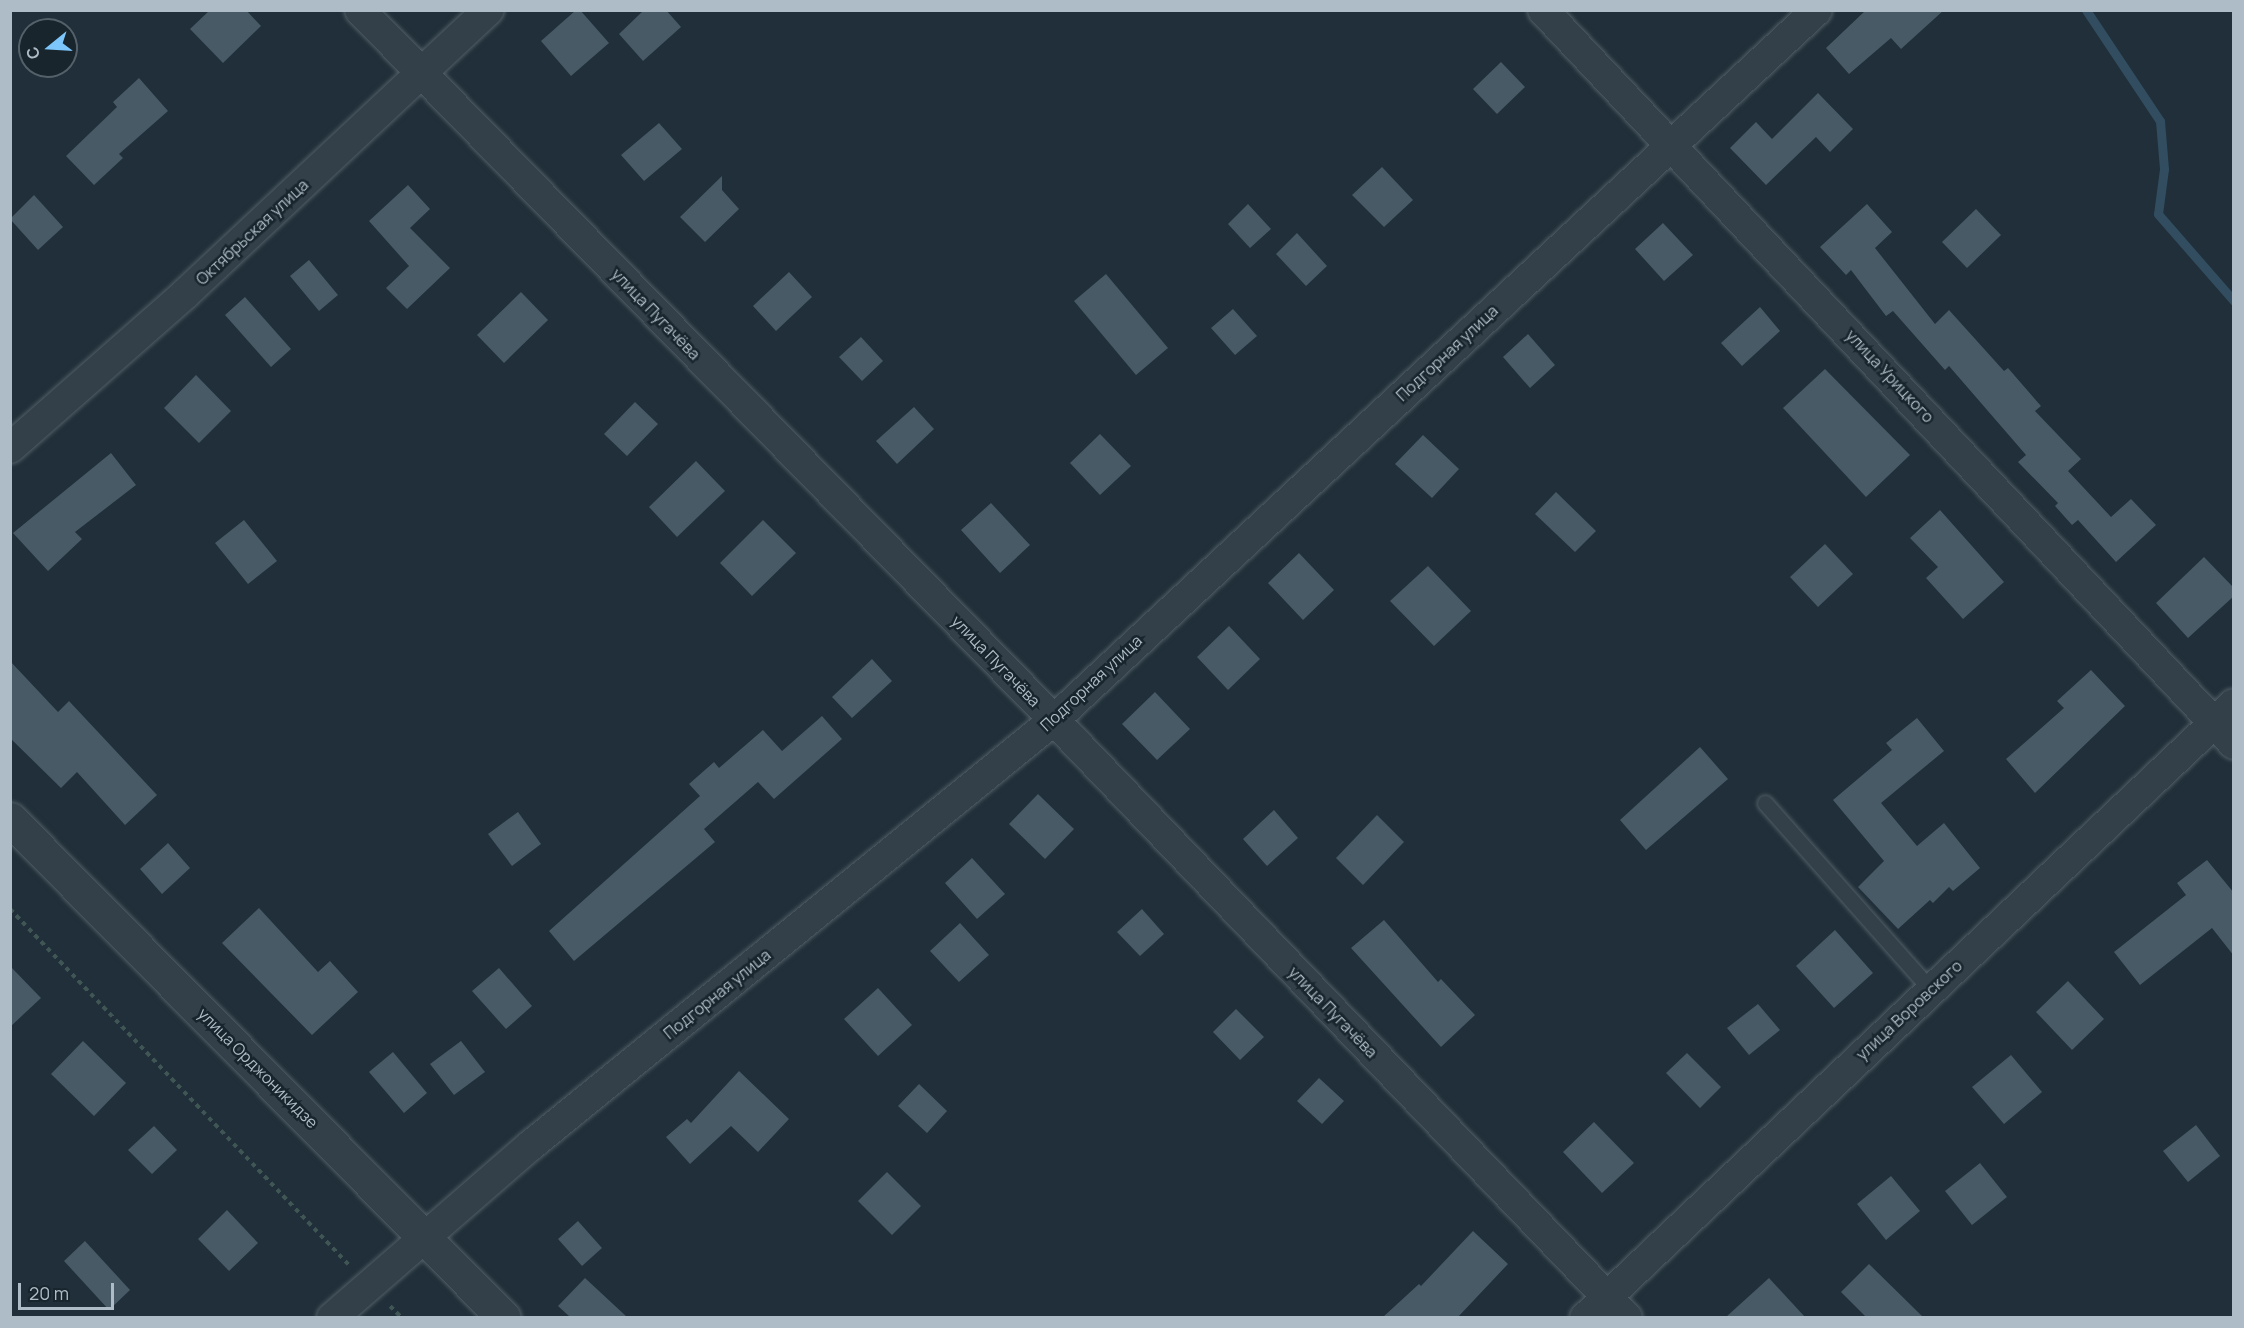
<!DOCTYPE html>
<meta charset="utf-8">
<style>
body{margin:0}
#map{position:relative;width:2244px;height:1328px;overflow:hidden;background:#202f39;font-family:Manrope,sans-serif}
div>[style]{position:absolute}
.stream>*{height:9px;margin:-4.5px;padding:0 4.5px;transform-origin:4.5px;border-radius:4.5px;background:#314d5f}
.building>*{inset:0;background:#475a65}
.path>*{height:4px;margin-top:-2px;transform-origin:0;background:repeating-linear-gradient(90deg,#3f5654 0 4.5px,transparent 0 9px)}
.roads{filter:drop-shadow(0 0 2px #515e67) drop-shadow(0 0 2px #515e67)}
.service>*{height:15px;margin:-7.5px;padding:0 7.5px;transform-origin:7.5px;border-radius:7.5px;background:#334049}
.minor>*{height:30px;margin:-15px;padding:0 15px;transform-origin:15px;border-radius:15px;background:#334049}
.tertiary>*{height:33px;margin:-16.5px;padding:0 16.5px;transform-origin:16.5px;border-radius:16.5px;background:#334049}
span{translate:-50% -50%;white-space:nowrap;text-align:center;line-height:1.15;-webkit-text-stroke:5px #19252d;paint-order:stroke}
.street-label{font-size:16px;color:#adbcc6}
.frame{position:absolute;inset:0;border:12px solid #adbcc6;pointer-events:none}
.north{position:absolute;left:18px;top:18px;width:60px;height:60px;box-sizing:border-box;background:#19252d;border:2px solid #54616a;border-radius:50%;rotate:252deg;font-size:16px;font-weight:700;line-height:24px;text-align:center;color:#adbcc6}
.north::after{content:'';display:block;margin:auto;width:21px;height:27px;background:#7cc6fc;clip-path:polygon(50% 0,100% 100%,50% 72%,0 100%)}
.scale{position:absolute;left:18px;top:1283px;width:96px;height:27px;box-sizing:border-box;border:3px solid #adbcc6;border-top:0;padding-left:8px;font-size:18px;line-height:21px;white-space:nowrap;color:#adbcc6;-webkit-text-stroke:4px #19252d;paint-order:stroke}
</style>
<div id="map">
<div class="stream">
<i style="left:2086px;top:10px;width:133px;rotate:56.3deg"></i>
<i style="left:2160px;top:121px;width:48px;rotate:85.2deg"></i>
<i style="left:2164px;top:169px;width:45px;rotate:97.6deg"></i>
<i style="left:2158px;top:214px;width:116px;rotate:48.9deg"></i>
</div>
<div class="building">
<i style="clip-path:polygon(210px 10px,246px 10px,261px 26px,223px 63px,190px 29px)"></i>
<i style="clip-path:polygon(576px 10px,580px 10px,609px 43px,571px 76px,541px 41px)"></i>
<i style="clip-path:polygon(644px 10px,666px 10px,681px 27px,643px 61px,619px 34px)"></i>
<i style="clip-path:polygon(1866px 10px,1944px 10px,1901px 49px,1891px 38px,1849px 74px,1826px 48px)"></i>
<i style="clip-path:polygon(1501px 62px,1525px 87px,1497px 114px,1473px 89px)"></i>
<i style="clip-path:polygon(139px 78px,168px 111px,119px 154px,123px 158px,94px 185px,66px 156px,117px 107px,113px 102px)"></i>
<i style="clip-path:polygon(1818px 93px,1853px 129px,1830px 152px,1816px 137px,1766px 185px,1730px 148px,1756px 122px,1772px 139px)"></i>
<i style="clip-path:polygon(659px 123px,682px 149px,644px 181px,621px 155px)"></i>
<i style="clip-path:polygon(1382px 167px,1413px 200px,1384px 227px,1352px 195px)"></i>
<i style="clip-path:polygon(722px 176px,722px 190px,739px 209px,705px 242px,680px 217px)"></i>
<i style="clip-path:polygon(408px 185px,430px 209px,410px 228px,450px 268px,407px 309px,386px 288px,409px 266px,369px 221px)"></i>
<i style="clip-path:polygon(34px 195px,63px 227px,38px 250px,10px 219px)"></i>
<i style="clip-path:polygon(1248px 204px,1271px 229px,1250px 248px,1228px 224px)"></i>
<i style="clip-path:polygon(1867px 204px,1892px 232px,1875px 248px,1935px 324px,1949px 310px,2004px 371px,2008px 368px,2041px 406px,2035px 411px,2081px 459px,2068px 471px,2111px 517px,2131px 499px,2156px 525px,2116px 562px,2078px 520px,2072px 525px,2055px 506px,2058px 503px,2018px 462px,2026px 455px,1949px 366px,1945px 370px,1893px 311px,1886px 316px,1851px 270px,1846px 275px,1820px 247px)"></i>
<i style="clip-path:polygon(1976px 209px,2001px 235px,1967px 268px,1942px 242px)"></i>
<i style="clip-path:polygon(1663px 223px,1693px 255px,1664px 281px,1635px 249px)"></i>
<i style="clip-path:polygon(1297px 233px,1327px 266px,1306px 286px,1276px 254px)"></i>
<i style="clip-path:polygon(309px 260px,338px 295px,319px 311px,290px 276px)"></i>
<i style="clip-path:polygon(789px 272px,812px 297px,776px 331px,753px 306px)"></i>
<i style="clip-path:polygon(1106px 274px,1168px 348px,1136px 375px,1074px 301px)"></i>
<i style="clip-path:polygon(521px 292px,548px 320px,504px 363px,477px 335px)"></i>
<i style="clip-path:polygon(245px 297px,291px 349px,271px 367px,225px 315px)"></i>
<i style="clip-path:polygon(1760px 307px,1780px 331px,1742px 366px,1721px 343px)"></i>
<i style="clip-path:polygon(1233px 309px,1257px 336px,1235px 355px,1211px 328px)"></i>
<i style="clip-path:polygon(1528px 334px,1555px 365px,1530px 388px,1503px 357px)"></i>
<i style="clip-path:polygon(861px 337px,883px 361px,862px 381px,839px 357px)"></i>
<i style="clip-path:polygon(1825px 369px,1910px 455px,1866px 497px,1783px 408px)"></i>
<i style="clip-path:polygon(196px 375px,231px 411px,199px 443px,164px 408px)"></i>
<i style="clip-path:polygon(635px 402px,658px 424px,627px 456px,604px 434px)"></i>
<i style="clip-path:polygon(914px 407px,934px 429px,897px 464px,876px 441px)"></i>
<i style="clip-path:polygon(1100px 434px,1131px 466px,1100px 495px,1070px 463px)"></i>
<i style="clip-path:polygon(1423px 435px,1459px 469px,1432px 498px,1395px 464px)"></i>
<i style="clip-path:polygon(111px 453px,136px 485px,75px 532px,82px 539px,48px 571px,13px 533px)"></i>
<i style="clip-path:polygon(696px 461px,725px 491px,677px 537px,649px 507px)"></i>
<i style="clip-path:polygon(1556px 492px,1596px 531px,1575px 552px,1535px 514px)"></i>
<i style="clip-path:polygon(991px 503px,1030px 545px,1000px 573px,961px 530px)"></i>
<i style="clip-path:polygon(1940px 510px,2004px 582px,1963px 619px,1926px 578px,1938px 567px,1910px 538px)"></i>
<i style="clip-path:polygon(244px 520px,277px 561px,248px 584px,215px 543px)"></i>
<i style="clip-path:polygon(763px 520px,796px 553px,752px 596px,720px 563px)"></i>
<i style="clip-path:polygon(1825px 544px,1853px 574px,1818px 607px,1790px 577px)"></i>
<i style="clip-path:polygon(1299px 553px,1334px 590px,1303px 620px,1268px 583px)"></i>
<i style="clip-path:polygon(2204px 557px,2234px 588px,2234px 596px,2188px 638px,2156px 603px)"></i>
<i style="clip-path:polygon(1428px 566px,1471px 611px,1434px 646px,1390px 601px)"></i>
<i style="clip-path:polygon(1229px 626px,1260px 659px,1228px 690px,1197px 657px)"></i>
<i style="clip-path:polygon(872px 659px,892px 681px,852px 718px,832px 697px)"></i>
<i style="clip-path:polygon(10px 661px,58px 712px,69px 701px,157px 795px,125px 825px,77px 772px,61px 788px,10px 738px)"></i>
<i style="clip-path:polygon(2091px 670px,2125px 706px,2035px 793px,2006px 759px,2064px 708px,2057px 701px)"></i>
<i style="clip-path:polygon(1155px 692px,1190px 729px,1157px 760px,1122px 724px)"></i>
<i style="clip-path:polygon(822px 716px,842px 739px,774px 799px,758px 782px,704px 829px,715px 842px,574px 961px,549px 931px,700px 796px,689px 784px,714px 762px,719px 768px,763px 730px,782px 751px)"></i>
<i style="clip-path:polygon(1917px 718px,1944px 751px,1881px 803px,1917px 846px,1944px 823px,1980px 868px,1953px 891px,1949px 887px,1933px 903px,1930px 900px,1898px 929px,1858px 887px,1884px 861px,1833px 800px,1892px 750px,1886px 743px)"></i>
<i style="clip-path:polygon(1700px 747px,1728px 779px,1646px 850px,1620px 820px)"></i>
<i style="clip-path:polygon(1038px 794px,1074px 829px,1045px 859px,1009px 824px)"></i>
<i style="clip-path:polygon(1274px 810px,1298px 838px,1267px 866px,1243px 839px)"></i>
<i style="clip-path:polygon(518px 812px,541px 844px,512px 866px,488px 834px)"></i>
<i style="clip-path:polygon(1377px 815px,1404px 842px,1363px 885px,1336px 858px)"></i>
<i style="clip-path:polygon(168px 843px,190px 868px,162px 894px,140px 869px)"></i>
<i style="clip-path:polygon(972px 858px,1005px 894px,977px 919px,945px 883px)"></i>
<i style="clip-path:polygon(2207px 860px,2234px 893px,2234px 956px,2212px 928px,2140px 985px,2114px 952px,2186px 895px,2177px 883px)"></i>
<i style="clip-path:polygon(259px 908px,318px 972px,330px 961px,358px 992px,312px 1035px,222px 943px)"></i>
<i style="clip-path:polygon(1142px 909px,1164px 934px,1140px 956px,1117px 932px)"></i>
<i style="clip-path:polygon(1384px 920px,1438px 982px,1441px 979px,1475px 1015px,1441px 1047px,1351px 948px)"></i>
<i style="clip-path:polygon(960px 923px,989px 955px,959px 982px,930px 951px)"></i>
<i style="clip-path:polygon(1835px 930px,1873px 973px,1834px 1008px,1796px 966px)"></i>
<i style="clip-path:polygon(10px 966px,41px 998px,10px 1027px)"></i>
<i style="clip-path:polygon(499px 968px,532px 1006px,506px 1029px,472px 991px)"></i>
<i style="clip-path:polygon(2068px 981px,2104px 1019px,2072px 1050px,2036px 1012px)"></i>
<i style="clip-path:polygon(878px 988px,912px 1025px,878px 1056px,844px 1019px)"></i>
<i style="clip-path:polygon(1758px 1004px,1780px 1030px,1749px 1055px,1727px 1028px)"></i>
<i style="clip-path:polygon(1236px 1009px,1264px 1037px,1240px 1060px,1213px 1032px)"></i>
<i style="clip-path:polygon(83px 1041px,126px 1083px,94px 1116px,51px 1074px)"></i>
<i style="clip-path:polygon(461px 1041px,485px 1072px,454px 1095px,430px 1064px)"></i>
<i style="clip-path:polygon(393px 1052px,427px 1093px,404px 1113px,369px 1072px)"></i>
<i style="clip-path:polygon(1687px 1053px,1721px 1087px,1700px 1108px,1666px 1073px)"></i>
<i style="clip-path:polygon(2011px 1055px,2042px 1092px,2004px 1124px,1972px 1087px)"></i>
<i style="clip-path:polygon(739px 1071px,789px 1119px,758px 1152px,731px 1126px,690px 1164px,666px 1137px,687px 1119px,691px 1123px)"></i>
<i style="clip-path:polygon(1319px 1078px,1344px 1101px,1322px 1124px,1297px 1101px)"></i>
<i style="clip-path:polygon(919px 1084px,947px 1111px,927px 1133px,898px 1106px)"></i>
<i style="clip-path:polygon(1594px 1122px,1634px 1163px,1602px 1193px,1563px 1152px)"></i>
<i style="clip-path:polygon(2196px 1125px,2220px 1156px,2188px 1182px,2163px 1151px)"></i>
<i style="clip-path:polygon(154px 1126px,177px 1150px,152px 1174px,128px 1150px)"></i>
<i style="clip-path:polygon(1980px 1163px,2007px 1197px,1972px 1225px,1945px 1191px)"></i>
<i style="clip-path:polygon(887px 1172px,921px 1206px,892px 1235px,858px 1201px)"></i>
<i style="clip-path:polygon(1891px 1176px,1920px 1211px,1886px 1240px,1857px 1204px)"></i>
<i style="clip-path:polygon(227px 1210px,258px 1243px,229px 1271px,198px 1239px)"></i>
<i style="clip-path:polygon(578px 1221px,602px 1248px,582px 1266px,558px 1239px)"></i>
<i style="clip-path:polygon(1473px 1231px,1508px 1264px,1458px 1317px,1383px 1317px,1419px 1284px,1421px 1286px)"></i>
<i style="clip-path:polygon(85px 1241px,130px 1290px,109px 1310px,64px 1261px)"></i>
<i style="clip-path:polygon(1869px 1264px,1923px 1317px,1866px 1317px,1841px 1292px)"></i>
<i style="clip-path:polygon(585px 1278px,627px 1317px,570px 1317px,558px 1306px)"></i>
<i style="clip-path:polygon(1769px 1278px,1805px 1317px,1726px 1317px)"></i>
</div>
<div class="path">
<i style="left:10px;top:909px;width:492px;rotate:46.4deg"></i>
<i style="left:390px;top:1306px;width:17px;rotate:45deg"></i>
</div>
<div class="roads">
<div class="service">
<i style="left:1765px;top:803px;width:250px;rotate:48.4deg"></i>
</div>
<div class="minor">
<i style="left:360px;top:10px;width:993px;rotate:45.65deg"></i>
<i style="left:1054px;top:720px;width:828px;rotate:46.22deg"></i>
<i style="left:1543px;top:10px;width:1008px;rotate:46.73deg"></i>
<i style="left:10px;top:448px;width:233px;rotate:-41.3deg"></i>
<i style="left:185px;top:294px;width:416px;rotate:-43.1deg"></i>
<i style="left:332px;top:1318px;width:262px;rotate:-41deg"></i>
<i style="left:530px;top:1146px;width:675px;rotate:-39.11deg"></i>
<i style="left:1054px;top:720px;width:1042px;rotate:-42.94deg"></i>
<i style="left:1585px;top:1318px;width:893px;rotate:-43.41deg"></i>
</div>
<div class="tertiary">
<i style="left:10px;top:819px;width:702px;rotate:45.29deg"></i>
</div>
</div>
<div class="street-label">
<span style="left:252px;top:232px;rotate:-43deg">Октябрьская улица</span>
<span style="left:656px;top:314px;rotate:46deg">улица Пугачёва</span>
<span style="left:1447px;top:353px;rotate:-43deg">Подгорная улица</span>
<span style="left:1890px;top:376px;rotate:47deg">улица Урицкого</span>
<span style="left:996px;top:661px;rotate:46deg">улица Пугачёва</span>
<span style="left:1091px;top:683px;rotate:-43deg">Подгорная улица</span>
<span style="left:717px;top:994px;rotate:-39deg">Подгорная улица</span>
<span style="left:1909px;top:1010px;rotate:-43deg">улица Воровского</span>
<span style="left:1333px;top:1012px;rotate:46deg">улица Пугачёва</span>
<span style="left:258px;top:1068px;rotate:45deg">улица Орджоникидзе</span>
</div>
<div class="frame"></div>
<div class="north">С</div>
<div class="scale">20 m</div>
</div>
